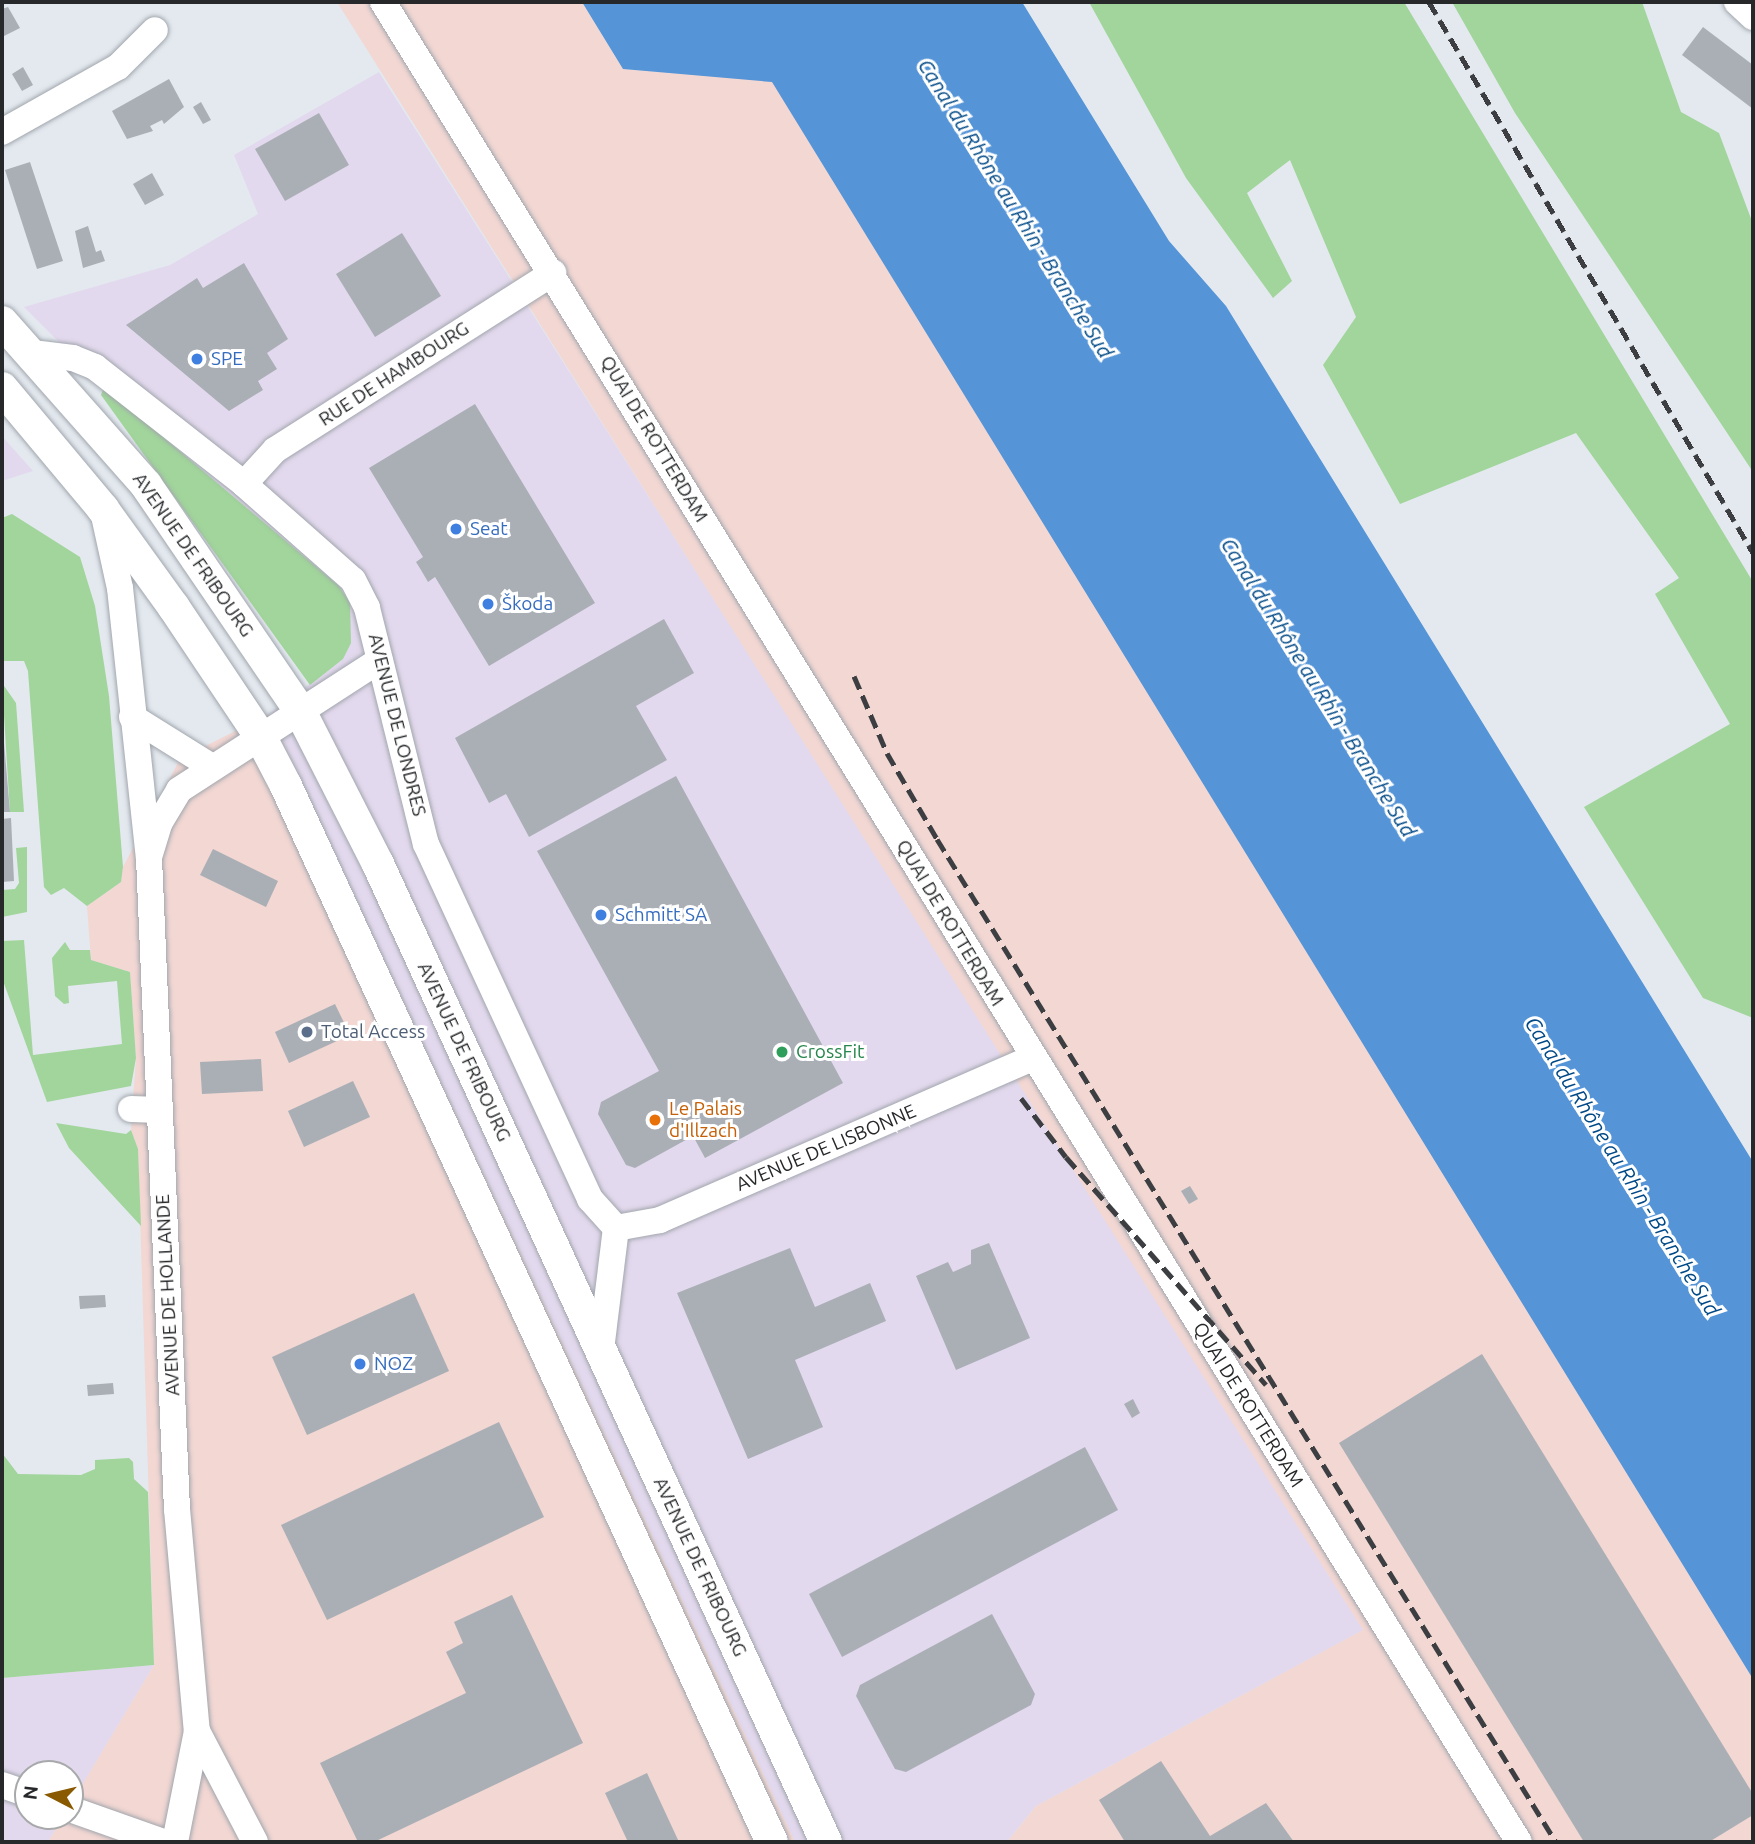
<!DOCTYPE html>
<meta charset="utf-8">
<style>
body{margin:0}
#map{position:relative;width:1755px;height:1844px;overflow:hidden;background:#e3e9ef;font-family:Ubuntu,sans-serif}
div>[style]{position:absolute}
.commercial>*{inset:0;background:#e3d9ee}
.industrial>*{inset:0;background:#f2d7d3}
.green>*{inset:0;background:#a1d59b}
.water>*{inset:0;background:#5494d7}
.building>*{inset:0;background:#aaafb6}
.roads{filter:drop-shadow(0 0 2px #a1a6ad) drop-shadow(0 0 2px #a1a6ad)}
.minor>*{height:26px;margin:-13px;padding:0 13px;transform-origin:13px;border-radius:13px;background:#fff}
.major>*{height:32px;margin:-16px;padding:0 16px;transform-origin:16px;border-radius:16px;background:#fff}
.rail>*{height:5px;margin-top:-2.5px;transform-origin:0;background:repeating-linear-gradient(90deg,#3c3e41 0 14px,transparent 0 21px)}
.dots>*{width:19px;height:19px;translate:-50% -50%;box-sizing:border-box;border:4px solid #fff;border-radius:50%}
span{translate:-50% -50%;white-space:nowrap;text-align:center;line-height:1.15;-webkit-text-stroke:6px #fff;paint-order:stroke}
.shop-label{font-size:19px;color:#366cbe}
.left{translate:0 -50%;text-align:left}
.street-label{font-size:19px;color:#26282a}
.service-label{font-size:19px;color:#4e5e75}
.leisure-label{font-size:19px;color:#27864d}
.food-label{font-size:19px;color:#c56008}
.water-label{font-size:21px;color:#004987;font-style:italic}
.frame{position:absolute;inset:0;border:4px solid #26282a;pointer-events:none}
.north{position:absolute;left:14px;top:1760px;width:70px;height:70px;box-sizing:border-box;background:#fff;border:2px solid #a8a9aa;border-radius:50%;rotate:277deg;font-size:19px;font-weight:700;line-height:28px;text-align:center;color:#26282a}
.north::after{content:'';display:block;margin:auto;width:24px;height:32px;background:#8a5a00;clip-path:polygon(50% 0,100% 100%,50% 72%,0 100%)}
</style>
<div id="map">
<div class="commercial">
<i style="clip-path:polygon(379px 72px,1367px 1628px,1036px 1806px,1007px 1842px,795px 1842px,269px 714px,343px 659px,350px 603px,339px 586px,104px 387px,24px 307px,170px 265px,258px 214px,234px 155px)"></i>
<i style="clip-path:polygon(2px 436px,33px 471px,2px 481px)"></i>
<i style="clip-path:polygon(154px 1665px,70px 1806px,70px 1774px,28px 1774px,28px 1816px,64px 1816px,48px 1842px,2px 1842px,2px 1678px)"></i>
</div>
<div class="industrial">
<i style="clip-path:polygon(337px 2px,582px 2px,623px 69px,772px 81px,1753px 1678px,1753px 1842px,1007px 1842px,1036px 1806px,1363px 1630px)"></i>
<i style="clip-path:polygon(269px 714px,795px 1842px,48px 1842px,154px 1665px,138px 1149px,131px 1130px,136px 1058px,130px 972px,91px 960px,87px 906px,121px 882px,123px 867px,180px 759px)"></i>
</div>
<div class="green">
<i style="clip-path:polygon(1089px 2px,1404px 2px,1753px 582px,1753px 1018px,1703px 998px,1584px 807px,1730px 724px,1655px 594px,1679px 578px,1576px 433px,1400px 504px,1323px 365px,1356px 317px,1290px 160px,1247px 193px,1292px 281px,1273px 298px,1186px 178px)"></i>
<i style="clip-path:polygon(1452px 2px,1642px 2px,1681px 112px,1719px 133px,1753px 224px,1753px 472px,1515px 113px)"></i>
<i style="clip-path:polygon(104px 387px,339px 586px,350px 603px,351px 643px,343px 659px,310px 685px,101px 395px)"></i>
<i style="clip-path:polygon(12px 514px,80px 557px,95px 606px,109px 696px,123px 867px,121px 882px,87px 906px,64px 888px,51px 895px,44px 887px,28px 671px,24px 661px,2px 661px,2px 518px)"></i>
<i style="clip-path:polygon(2px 683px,16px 703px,24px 812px,10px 812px)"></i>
<i style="clip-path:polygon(27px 847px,27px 912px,2px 917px,2px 890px,15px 889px,19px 883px,16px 848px)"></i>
<i style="clip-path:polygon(24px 940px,33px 1055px,122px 1044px,117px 981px,68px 986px,69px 1003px,64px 1004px,55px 996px,52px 958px,65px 942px,70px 950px,90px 950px,91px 960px,130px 972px,136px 1058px,131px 1086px,47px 1102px,2px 978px,2px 941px)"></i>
<i style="clip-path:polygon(56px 1123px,126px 1134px,131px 1130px,138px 1149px,141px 1226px,69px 1148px)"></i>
<i style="clip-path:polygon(2px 1453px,18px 1474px,81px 1475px,95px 1469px,95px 1460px,129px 1458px,133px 1462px,134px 1479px,148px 1492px,154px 1665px,2px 1678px)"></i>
</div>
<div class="water">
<i style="clip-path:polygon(582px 2px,1022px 2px,1169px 241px,1226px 306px,1753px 1162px,1753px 1679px,772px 82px,623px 69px)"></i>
</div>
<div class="building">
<i style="clip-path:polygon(8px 7px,20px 28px,2px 37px,2px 9px)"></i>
<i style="clip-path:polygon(1703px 27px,1753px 65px,1753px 109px,1682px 55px)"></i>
<i style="clip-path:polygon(23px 67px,33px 85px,22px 91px,12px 74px)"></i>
<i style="clip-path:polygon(169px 79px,184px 107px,164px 124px,162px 120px,150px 126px,153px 131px,127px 139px,112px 111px)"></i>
<i style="clip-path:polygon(201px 102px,211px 120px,203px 124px,193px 107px)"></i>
<i style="clip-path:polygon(319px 113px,349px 165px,285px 201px,255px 149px)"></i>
<i style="clip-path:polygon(30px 162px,63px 261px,37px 269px,5px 170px)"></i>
<i style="clip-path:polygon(152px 173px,164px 195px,145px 205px,133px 184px)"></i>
<i style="clip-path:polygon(88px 226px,96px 252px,101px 250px,105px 261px,83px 268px,75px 231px)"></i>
<i style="clip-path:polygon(402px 233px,441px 296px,375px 337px,336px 274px)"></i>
<i style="clip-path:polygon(244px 263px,288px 339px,267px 353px,277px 369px,258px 381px,263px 390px,229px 411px,126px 325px,197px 278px,203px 288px)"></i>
<i style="clip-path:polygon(475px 404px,595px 603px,489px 666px,435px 577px,428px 582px,421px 570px,416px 562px,423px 557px,369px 468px)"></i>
<i style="clip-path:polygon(664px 619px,694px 673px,636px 706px,667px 760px,529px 837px,506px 794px,489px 803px,455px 738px)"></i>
<i style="clip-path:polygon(2px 719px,10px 812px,2px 812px)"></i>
<i style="clip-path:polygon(676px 776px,843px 1083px,705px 1158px,693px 1136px,635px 1168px,626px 1165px,598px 1114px,601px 1102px,659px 1071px,537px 851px)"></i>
<i style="clip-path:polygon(11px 818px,14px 881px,2px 882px,2px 819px)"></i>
<i style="clip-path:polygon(213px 849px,278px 881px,266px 907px,200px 875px)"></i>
<i style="clip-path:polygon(335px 1004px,350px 1035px,289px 1063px,275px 1032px)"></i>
<i style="clip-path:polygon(261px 1059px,263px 1091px,202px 1094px,200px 1062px)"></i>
<i style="clip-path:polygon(353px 1081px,370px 1117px,304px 1147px,288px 1111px)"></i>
<i style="clip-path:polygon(1190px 1186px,1198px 1199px,1189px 1204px,1181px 1191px)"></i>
<i style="clip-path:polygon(989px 1243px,1030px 1338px,956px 1370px,916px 1276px,948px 1262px,953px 1272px,971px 1264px,971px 1250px)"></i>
<i style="clip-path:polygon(790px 1248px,815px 1307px,870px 1283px,886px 1321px,795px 1360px,823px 1427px,748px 1459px,677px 1293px)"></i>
<i style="clip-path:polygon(414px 1293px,449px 1371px,307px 1435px,272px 1357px)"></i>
<i style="clip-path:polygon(105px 1295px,106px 1307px,80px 1309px,79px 1296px)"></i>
<i style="clip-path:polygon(1482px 1354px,1753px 1794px,1753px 1815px,1709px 1842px,1584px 1842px,1339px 1443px)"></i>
<i style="clip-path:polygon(113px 1383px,114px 1394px,88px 1396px,87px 1385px)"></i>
<i style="clip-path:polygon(1133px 1399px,1140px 1413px,1132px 1418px,1124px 1404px)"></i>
<i style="clip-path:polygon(499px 1422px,544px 1517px,327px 1620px,281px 1525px)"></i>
<i style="clip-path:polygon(1085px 1447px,1118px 1510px,842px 1657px,809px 1594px)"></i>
<i style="clip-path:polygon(512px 1595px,583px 1743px,374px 1842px,358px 1842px,320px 1763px,466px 1693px,446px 1652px,463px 1643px,454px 1622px)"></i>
<i style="clip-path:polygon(992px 1614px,1035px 1694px,1031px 1705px,906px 1772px,895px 1769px,856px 1696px,860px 1685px)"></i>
<i style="clip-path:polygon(1161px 1761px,1210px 1836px,1266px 1803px,1294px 1842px,1125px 1842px,1099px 1800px)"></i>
<i style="clip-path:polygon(647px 1773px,679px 1842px,628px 1842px,605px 1793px)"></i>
</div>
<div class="roads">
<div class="minor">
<i style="left:383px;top:2px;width:2162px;rotate:58.31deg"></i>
<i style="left:1737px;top:2px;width:22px;rotate:43deg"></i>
<i style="left:2px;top:132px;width:133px;rotate:-29.3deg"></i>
<i style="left:118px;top:67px;width:52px;rotate:-45deg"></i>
<i style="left:32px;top:353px;width:41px;rotate:7deg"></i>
<i style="left:73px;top:358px;width:24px;rotate:22deg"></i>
<i style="left:95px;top:367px;width:189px;rotate:38.1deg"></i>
<i style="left:244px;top:484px;width:145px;rotate:41.4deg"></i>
<i style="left:353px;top:580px;width:31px;rotate:63deg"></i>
<i style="left:367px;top:608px;width:243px;rotate:76deg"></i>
<i style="left:426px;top:844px;width:391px;rotate:65.2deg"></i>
<i style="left:590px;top:1199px;width:39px;rotate:48deg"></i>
<i style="left:244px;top:484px;width:46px;rotate:-47.6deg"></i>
<i style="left:275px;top:450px;width:330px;rotate:-32.5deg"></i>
<i style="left:103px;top:511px;width:79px;rotate:77.6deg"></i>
<i style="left:120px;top:588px;width:272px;rotate:83.9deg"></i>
<i style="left:149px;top:858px;width:652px;rotate:87.54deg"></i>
<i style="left:177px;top:1509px;width:223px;rotate:84.9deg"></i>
<i style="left:197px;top:1731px;width:113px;rotate:101.2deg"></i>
<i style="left:132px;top:717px;width:94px;rotate:32deg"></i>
<i style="left:150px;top:854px;width:34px;rotate:-73deg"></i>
<i style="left:160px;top:822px;width:37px;rotate:-59deg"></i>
<i style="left:179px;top:790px;width:239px;rotate:-32.9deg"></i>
<i style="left:131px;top:1109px;width:28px;rotate:2deg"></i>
<i style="left:616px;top:1228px;width:45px;rotate:-10.3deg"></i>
<i style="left:660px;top:1220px;width:406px;rotate:-23.5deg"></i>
<i style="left:601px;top:1350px;width:123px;rotate:-83deg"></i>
<i style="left:197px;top:1731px;width:125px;rotate:62.4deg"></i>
<i style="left:2px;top:1785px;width:28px;rotate:19deg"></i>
<i style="left:70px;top:1809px;width:99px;rotate:19.5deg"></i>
</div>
<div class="major">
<i style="left:2px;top:322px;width:217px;rotate:48.5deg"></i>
<i style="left:146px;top:485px;width:273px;rotate:55.7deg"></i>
<i style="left:300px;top:711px;width:172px;rotate:63deg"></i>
<i style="left:378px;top:864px;width:1076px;rotate:65.39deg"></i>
<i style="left:2px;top:388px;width:158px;rotate:50.1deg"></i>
<i style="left:103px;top:509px;width:120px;rotate:54.2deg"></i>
<i style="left:173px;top:606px;width:156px;rotate:56.2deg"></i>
<i style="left:260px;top:736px;width:56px;rotate:62.5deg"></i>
<i style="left:286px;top:786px;width:1162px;rotate:65.29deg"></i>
</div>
</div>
<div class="rail">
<i style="left:1429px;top:2px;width:639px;rotate:59.54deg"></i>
<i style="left:854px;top:676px;width:84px;rotate:66.8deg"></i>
<i style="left:887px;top:753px;width:99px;rotate:59.8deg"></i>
<i style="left:937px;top:839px;width:1179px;rotate:58.32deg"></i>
<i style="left:1021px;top:1098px;width:74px;rotate:52.7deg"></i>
<i style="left:1066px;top:1157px;width:303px;rotate:48.7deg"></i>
</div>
<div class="dots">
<i style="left:197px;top:359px;background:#3f7fe0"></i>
<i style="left:456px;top:529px;background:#3f7fe0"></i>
<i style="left:488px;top:604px;background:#3f7fe0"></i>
<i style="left:601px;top:915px;background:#3f7fe0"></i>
<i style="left:307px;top:1032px;background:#5c6f8a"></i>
<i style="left:782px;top:1052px;background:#2e9e5b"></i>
<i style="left:655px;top:1120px;background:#e8710a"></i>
<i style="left:360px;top:1364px;background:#3f7fe0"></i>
</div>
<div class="shop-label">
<span class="left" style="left:211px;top:359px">SPE</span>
<span class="left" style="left:470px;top:529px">Seat</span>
<span class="left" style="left:502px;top:604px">Škoda</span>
<span class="left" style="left:615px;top:915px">Schmitt SA</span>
<span class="left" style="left:374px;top:1364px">NOZ</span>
</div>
<div class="street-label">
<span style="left:394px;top:374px;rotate:-33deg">RUE DE HAMBOURG</span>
<span style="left:654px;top:439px;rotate:59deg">QUAI DE ROTTERDAM</span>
<span style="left:193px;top:555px;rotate:55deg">AVENUE DE FRIBOURG</span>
<span style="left:397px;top:725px;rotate:76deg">AVENUE DE LONDRES</span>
<span style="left:950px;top:923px;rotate:59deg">QUAI DE ROTTERDAM</span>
<span style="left:464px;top:1052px;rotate:65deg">AVENUE DE FRIBOURG</span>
<span style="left:826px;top:1148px;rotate:-23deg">AVENUE DE LISBONNE</span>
<span style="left:168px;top:1295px;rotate:-93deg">AVENUE DE HOLLANDE</span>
<span style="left:1248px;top:1405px;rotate:58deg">QUAI DE ROTTERDAM</span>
<span style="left:700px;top:1567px;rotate:65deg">AVENUE DE FRIBOURG</span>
</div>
<div class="service-label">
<span class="left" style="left:321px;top:1032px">Total Access</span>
</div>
<div class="leisure-label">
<span class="left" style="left:796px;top:1052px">CrossFit</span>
</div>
<div class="food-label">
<span class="left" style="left:669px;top:1120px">Le Palais<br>d'Illzach</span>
</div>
<div class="water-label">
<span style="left:1016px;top:208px;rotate:58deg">Canal du Rhône au Rhin - Branche Sud</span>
<span style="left:1319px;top:687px;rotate:58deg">Canal du Rhône au Rhin - Branche Sud</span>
<span style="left:1623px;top:1166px;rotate:58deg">Canal du Rhône au Rhin - Branche Sud</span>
</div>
<div class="frame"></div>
<div class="north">N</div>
</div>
